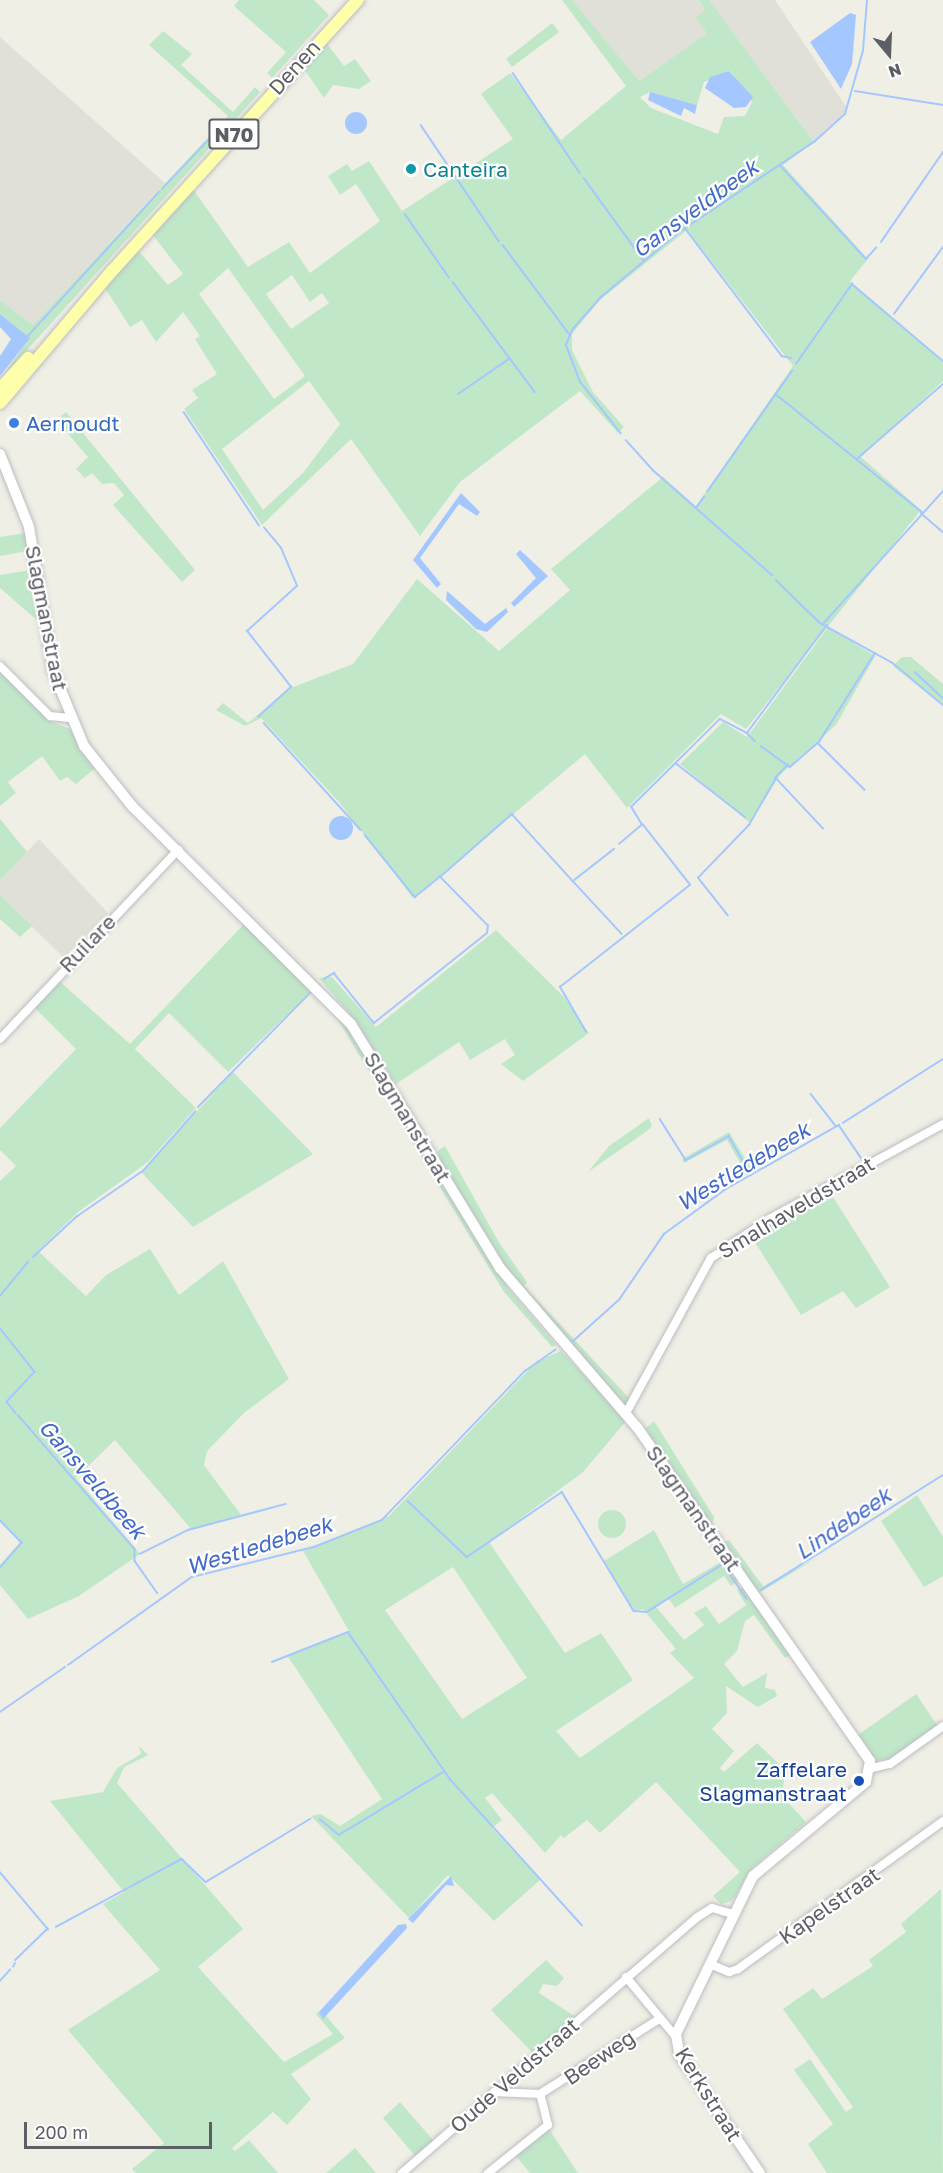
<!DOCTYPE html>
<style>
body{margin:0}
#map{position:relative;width:943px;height:2173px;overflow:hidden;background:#f0efe5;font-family:"Golos Text",sans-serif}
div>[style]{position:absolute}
.industrial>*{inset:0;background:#e0e0d9}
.green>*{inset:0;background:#c0e8c8}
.round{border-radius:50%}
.water>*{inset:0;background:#a5c7ff}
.stream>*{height:1.5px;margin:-0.75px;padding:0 0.75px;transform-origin:0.75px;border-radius:0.75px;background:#a5c7ff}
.roads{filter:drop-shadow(0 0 2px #bcbdc4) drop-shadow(0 0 2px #bcbdc4)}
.street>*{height:8px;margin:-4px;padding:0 4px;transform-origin:4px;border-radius:4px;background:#fff}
.secondary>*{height:10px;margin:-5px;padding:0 5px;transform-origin:5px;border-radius:5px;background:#fff}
.primary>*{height:12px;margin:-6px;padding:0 6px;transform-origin:6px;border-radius:6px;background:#fdffaa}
.dots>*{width:16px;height:16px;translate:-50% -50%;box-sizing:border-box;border:3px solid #fff;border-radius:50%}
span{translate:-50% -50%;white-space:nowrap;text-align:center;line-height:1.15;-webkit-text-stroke:4.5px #fff;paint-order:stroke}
.shield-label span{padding:2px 4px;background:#fff;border:2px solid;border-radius:4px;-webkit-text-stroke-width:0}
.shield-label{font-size:20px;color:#5c5f66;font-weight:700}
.street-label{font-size:21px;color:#5c5f66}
.culture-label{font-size:21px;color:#0d838f}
.left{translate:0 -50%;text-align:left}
.shop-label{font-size:21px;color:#366cbe}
.transit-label{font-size:21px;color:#164399}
.right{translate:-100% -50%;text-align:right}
.water-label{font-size:22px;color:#426ac9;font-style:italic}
.north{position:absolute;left:859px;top:24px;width:60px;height:60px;-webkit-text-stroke:4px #fff;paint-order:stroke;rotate:161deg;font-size:16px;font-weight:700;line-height:24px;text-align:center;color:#5c5f66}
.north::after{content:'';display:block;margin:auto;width:21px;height:27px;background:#5c5f66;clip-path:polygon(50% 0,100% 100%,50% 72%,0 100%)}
.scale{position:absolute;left:24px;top:2122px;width:188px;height:27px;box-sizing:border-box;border:3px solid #5c5f66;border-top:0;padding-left:8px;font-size:18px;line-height:21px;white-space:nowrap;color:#5c5f66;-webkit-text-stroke:4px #fff;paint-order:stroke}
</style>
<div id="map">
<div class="industrial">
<i style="clip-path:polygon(571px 0,698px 0,705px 9px,707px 33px,639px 81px,632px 79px)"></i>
<i style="clip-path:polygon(709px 0,775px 0,847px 108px,841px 118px,814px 142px)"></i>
<i style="clip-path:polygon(0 37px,165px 183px,33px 325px,0 300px)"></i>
<i style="clip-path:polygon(39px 839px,108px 913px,64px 958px,0 895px,0 880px)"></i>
</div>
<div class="green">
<i style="clip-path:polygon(239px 0,314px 0,329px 15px,272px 78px,267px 73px,286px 52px,234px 6px)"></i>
<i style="clip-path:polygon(evenodd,562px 0,572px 0,639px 81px,707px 33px,696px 18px,705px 9px,698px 0,709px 0,814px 142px,783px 165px,868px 259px,850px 281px,943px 360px,943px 381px,861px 457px,921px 510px,746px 729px,721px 714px,627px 808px,585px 754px,413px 898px,339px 802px,261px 718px,245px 726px,216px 710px,223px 703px,248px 723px,288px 689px,353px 664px,417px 579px,499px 651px,570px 590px,551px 569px,663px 477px,696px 506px,793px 366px,687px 230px,600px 300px,572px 334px,572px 350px,593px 392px,624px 427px,618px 433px,580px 391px,460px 482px,420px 536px,351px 439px,262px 525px,184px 409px,198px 398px,192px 390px,217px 374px,195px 339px,200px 336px,183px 312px,156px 342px,142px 320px,130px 327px,105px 288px,138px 250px,168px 285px,183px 274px,152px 234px,193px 189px,248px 267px,289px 242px,310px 273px,380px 221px,356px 184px,340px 195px,328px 176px,347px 164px,352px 171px,369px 161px,402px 211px,513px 139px,481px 94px,510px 73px,561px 140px,626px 86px,562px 0,730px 71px,752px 102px,745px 116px,724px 117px,718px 134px,651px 108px,640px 97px,650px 92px,697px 105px,704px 82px,730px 71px,562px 0,228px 268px,305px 376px,274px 399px,199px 294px,228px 268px,562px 0,292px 275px,310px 302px,322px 293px,329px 303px,291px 329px,266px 294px,292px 275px,562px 0,309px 381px,340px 424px,303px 473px,263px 510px,222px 449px,309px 381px)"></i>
<i style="clip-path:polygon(552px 23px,559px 32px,512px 67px,506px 59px)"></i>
<i style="clip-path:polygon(163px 31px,192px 54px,181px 65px,233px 112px,255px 87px,260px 92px,0 380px,29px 338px,0 314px,0 300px,33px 325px,228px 116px,149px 45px)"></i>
<i style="clip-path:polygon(325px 41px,344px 66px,355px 59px,371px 81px,359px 89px,333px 85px,324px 98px,302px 66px)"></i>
<i style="clip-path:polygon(66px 412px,195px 570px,182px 582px,113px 505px,124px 495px,114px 483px,102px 484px,92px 473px,85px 478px,76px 469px,88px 457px,56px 420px)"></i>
<i style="clip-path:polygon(25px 533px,28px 551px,0 556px,0 537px)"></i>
<i style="clip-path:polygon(31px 570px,40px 623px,0 588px,0 575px)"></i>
<i style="clip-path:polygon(828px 627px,875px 656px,836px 725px,780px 775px,750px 823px,680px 764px,723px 722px,747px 737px)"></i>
<i style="clip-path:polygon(902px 657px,911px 657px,943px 684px,943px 706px,893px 666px)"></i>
<i style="clip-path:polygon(0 670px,52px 722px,70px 729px,94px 769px,76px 784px,67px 777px,60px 781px,42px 756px,8px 782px,16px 793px,0 806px)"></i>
<i style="clip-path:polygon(0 819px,27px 852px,0 880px)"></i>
<i style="clip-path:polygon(0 895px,32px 926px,20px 937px,0 919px)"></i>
<i style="clip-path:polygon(245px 923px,312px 990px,228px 1072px,169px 1013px,135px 1049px,196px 1108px,148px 1162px,78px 1212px,38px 1251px,86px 1296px,106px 1275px,150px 1249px,179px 1295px,223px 1261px,289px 1379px,244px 1413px,207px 1451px,204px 1465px,241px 1515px,192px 1530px,115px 1440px,76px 1478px,140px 1554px,79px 1596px,28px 1619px,0 1585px,0 1565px,20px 1542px,0 1522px,0 1181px,16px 1166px,0 1150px,0 1128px,76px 1049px,33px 1006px,57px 979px,130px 1044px)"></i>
<i style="clip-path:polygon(496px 930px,564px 997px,589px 1033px,523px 1081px,501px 1064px,515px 1055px,505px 1039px,470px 1060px,459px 1042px,396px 1084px,353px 1018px,319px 978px,332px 977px,376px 1027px)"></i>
<i style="clip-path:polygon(332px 1010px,349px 1027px,508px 1288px,556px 1345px,552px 1347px,504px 1292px)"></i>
<i style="clip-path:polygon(233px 1072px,313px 1154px,193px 1227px,141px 1172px)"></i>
<i style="clip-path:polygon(649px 1118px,652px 1126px,647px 1131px,588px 1172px,609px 1146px)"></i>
<i style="clip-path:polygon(729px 1132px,753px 1171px,747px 1175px,727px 1140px,684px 1163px,682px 1159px)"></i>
<i style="clip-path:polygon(445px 1146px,500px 1244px,527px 1282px,524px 1286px,631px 1400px,626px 1405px,520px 1289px,440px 1160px,438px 1151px)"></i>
<i style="clip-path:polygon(828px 1189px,890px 1287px,856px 1308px,843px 1291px,801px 1315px,751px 1236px)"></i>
<i style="clip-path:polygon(evenodd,561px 1351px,627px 1420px,583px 1472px,489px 1542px,565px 1653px,601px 1633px,633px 1680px,556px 1731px,580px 1758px,694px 1678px,670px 1653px,676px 1649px,643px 1609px,633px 1612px,604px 1561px,654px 1530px,683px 1584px,724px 1560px,738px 1580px,731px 1586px,724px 1576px,675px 1608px,669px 1599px,656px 1607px,684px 1640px,704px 1625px,694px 1613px,706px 1606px,719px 1624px,746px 1605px,737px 1590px,743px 1587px,791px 1654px,785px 1658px,754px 1615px,745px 1621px,737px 1651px,724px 1664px,743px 1687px,767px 1673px,765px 1688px,775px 1690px,777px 1696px,758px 1707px,726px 1686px,727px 1713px,712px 1729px,734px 1751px,720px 1768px,724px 1772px,757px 1743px,779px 1764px,785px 1772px,782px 1796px,806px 1822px,752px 1868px,732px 1901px,721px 1904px,713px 1896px,740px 1872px,656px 1782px,600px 1833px,587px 1820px,564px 1838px,561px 1835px,545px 1853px,492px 1793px,485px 1798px,502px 1820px,492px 1828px,540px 1880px,494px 1921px,448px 1875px,409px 1918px,311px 1816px,321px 1814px,340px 1826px,382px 1799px,287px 1655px,349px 1631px,303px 1551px,389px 1516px,537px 1361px,561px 1351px,453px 1567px,527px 1678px,462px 1719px,385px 1610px,453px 1567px)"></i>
<i style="clip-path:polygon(654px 1421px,714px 1517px,712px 1525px,645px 1429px)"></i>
<i style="clip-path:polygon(917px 1495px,943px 1537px,943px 1576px,924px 1587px,881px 1521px)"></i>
<i class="round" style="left:598px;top:1510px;width:28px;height:28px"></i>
<i style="clip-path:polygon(729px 1540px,763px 1586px,817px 1558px,759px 1593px,724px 1542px)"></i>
<i style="clip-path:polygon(916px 1694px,937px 1725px,892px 1759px,877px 1760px,858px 1735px)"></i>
<i style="clip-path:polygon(139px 1746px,148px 1755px,124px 1767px,117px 1783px,243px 1929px,198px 1967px,284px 2062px,333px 2034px,316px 2014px,321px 2010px,345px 2038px,291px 2074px,311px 2099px,287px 2125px,273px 2112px,232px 2148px,235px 2151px,249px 2140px,278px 2173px,136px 2173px,132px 2169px,164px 2143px,68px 2030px,160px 1970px,103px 1904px,124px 1892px,50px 1801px,103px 1792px,117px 1768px,141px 1754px)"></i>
<i style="clip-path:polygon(941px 1889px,943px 2173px,827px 2173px,808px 2144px,833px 2124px,794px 2070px,810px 2059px,846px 2112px,853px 2107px,783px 2009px,813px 1988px,822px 1999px,873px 1966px,869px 1960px,906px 1932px,901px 1924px)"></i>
<i style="clip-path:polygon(546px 1960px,564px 1978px,557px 1986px,543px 1984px,539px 1993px,576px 2017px,534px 2054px,491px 2010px)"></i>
<i style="clip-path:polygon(400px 2102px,434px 2141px,416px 2157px,383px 2118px)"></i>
<i style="clip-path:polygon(549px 2129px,578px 2173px,530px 2173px,515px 2155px)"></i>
<i style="clip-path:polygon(355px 2148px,376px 2173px,326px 2173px)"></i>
</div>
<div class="water">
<i style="clip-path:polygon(850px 13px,856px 15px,852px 64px,841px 89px,810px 42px)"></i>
<i style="clip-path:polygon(729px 71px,753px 97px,746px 107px,734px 108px,705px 88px,710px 77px)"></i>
<i style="clip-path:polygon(650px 92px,697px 105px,695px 114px,684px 108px,681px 116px,648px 100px)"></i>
<i class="round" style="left:345px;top:112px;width:22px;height:22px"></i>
<i style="clip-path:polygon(0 314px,30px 338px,0 376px,0 356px,11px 339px,0 327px)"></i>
<i style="clip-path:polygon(461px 493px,480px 512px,477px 516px,459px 504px,420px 558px,441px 584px,437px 588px,413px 560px)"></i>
<i style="clip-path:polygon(520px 550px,548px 576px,514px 607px,511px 603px,536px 578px,516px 554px)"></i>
<i style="clip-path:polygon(447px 591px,485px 624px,506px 608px,508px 612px,487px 632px,476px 629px,446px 600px)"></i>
<i class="round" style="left:329px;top:816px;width:24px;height:24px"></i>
<i style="clip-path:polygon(451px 1876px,454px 1886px,446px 1885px,413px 1923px,408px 1919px)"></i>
<i style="clip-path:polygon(406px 1924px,407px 1928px,323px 2019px,319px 2012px,398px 1925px)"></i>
</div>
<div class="stream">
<i style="left:513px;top:73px;width:120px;rotate:56.2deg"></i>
<i style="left:855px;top:91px;width:89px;rotate:9deg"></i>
<i style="left:421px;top:125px;width:140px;rotate:56.1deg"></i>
<i style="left:780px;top:165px;width:127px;rotate:47.5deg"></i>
<i style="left:866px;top:259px;width:15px;rotate:-48deg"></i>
<i style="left:584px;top:178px;width:102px;rotate:54.1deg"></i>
<i style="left:162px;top:189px;width:77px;rotate:-46.6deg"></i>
<i style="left:405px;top:214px;width:77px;rotate:55.1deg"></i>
<i style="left:685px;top:228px;width:161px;rotate:52.8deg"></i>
<i style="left:782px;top:356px;width:9px;rotate:13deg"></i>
<i style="left:881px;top:242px;width:109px;rotate:-55.4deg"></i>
<i style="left:503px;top:245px;width:112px;rotate:53.3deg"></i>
<i style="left:453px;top:282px;width:137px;rotate:53.3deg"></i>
<i style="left:894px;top:314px;width:83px;rotate:-53.8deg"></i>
<i style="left:27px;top:337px;width:196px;rotate:-47.7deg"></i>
<i style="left:796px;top:364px;width:98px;rotate:-55deg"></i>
<i style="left:852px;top:284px;width:119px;rotate:40.2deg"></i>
<i style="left:458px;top:394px;width:62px;rotate:-34.5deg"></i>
<i style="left:777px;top:395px;width:186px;rotate:38.9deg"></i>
<i style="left:184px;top:412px;width:136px;rotate:56.4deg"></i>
<i style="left:621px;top:434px;width:66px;rotate:-128.3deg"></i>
<i style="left:580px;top:382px;width:40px;rotate:-111deg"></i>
<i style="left:566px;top:345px;width:16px;rotate:-68deg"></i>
<i style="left:572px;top:330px;width:44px;rotate:-48.7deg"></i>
<i style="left:601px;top:297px;width:100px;rotate:-39.7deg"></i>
<i style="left:678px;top:233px;width:164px;rotate:-33.8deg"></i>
<i style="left:814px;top:142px;width:42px;rotate:-42.1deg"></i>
<i style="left:845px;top:114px;width:66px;rotate:-74.1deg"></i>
<i style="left:863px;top:51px;width:51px;rotate:-85.5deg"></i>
<i style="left:626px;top:440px;width:40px;rotate:48deg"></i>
<i style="left:653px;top:470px;width:159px;rotate:41.4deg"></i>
<i style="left:858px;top:458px;width:113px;rotate:-41deg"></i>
<i style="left:707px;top:492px;width:148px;rotate:-54.9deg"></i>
<i style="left:696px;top:508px;width:14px;rotate:-54deg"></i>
<i style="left:921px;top:513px;width:29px;rotate:41deg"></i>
<i style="left:776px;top:580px;width:62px;rotate:44.3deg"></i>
<i style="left:820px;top:623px;width:83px;rotate:28.7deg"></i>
<i style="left:893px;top:663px;width:65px;rotate:40deg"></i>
<i style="left:823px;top:624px;width:179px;rotate:-47.9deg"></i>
<i style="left:915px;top:672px;width:38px;rotate:43deg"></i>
<i style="left:258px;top:717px;width:45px;rotate:-42.3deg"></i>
<i style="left:291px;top:687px;width:71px;rotate:-128.2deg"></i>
<i style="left:247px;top:631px;width:67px;rotate:-42deg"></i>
<i style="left:297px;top:586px;width:41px;rotate:-112.8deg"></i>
<i style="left:281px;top:548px;width:26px;rotate:-130deg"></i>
<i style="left:264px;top:723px;width:144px;rotate:47.8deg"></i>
<i style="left:747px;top:733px;width:11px;rotate:45deg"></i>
<i style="left:819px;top:742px;width:105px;rotate:-57.8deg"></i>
<i style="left:761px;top:746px;width:36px;rotate:36deg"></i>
<i style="left:790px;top:767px;width:37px;rotate:-41deg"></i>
<i style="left:818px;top:743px;width:66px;rotate:45deg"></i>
<i style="left:677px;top:764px;width:86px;rotate:37.9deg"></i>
<i style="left:788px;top:765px;width:18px;rotate:133deg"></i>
<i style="left:776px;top:778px;width:69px;rotate:46.8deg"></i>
<i style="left:365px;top:835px;width:80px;rotate:51.1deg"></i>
<i style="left:415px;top:897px;width:32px;rotate:-39deg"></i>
<i style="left:619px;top:844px;width:30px;rotate:-40deg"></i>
<i style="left:642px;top:825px;width:21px;rotate:-121deg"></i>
<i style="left:631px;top:807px;width:125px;rotate:-44.7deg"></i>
<i style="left:720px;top:719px;width:30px;rotate:27deg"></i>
<i style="left:747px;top:733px;width:134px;rotate:-53.5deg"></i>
<i style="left:573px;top:881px;width:72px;rotate:47.2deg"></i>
<i style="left:728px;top:916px;width:48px;rotate:-128.3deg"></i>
<i style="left:698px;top:878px;width:74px;rotate:-46.1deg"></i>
<i style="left:749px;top:825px;width:54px;rotate:-60.1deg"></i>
<i style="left:324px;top:979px;width:12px;rotate:-31deg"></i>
<i style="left:334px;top:973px;width:64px;rotate:51.3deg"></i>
<i style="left:374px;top:1023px;width:144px;rotate:-38.5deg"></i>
<i style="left:487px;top:933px;width:7px;rotate:-82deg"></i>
<i style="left:488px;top:926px;width:69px;rotate:-134.4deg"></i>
<i style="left:440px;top:877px;width:96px;rotate:-41.2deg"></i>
<i style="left:512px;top:814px;width:91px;rotate:47.7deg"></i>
<i style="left:573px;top:881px;width:52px;rotate:-38deg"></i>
<i style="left:586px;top:1032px;width:52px;rotate:-120deg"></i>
<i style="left:560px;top:987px;width:165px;rotate:-38.1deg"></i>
<i style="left:690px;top:885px;width:76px;rotate:-128.1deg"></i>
<i style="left:811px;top:1094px;width:41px;rotate:52deg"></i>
<i style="left:198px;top:1107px;width:161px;rotate:-45.5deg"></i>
<i style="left:660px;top:1119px;width:49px;rotate:57.6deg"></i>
<i style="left:686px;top:1160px;width:49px;rotate:-29.2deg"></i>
<i style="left:729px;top:1136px;width:45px;rotate:60.6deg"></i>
<i style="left:843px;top:1123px;width:119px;rotate:-32.6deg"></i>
<i style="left:33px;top:1257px;width:59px;rotate:-42.9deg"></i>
<i style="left:76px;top:1217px;width:81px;rotate:-34.5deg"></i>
<i style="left:143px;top:1171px;width:79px;rotate:-48.6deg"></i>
<i style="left:0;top:1296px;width:44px;rotate:-50.5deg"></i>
<i style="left:0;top:1328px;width:56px;rotate:51.5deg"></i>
<i style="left:35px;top:1372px;width:41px;rotate:133deg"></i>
<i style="left:7px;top:1402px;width:14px;rotate:51deg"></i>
<i style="left:572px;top:1342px;width:63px;rotate:-41.8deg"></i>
<i style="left:619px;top:1300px;width:80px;rotate:-55.7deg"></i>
<i style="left:664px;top:1234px;width:77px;rotate:-36deg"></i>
<i style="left:726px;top:1189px;width:130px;rotate:-29.5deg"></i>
<i style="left:839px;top:1125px;width:45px;rotate:56deg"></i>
<i style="left:18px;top:1415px;width:178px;rotate:48.9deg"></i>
<i style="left:135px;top:1549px;width:12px;rotate:90deg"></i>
<i style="left:135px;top:1561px;width:39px;rotate:55deg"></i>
<i style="left:408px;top:1501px;width:81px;rotate:43.5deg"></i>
<i style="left:467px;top:1557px;width:115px;rotate:-34.4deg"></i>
<i style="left:562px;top:1492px;width:139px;rotate:58.8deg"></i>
<i style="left:634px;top:1611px;width:13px;rotate:4deg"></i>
<i style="left:647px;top:1612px;width:90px;rotate:-32.3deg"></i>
<i style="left:723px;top:1564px;width:42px;rotate:55.6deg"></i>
<i style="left:0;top:1520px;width:32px;rotate:46deg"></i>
<i style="left:22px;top:1543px;width:33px;rotate:131deg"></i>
<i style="left:140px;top:1554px;width:54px;rotate:-26.6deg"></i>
<i style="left:188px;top:1530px;width:101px;rotate:-14.9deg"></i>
<i style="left:761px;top:1590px;width:215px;rotate:-32.3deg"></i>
<i style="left:272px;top:1662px;width:82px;rotate:-21.5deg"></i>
<i style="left:348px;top:1632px;width:179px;rotate:55.2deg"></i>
<i style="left:450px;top:1779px;width:197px;rotate:47.9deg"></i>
<i style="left:68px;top:1665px;width:152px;rotate:-35.4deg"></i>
<i style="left:192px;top:1577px;width:126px;rotate:-13.8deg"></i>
<i style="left:314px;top:1547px;width:73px;rotate:-21.7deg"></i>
<i style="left:382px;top:1520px;width:207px;rotate:-46.2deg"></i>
<i style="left:525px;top:1371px;width:37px;rotate:-35deg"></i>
<i style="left:0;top:1712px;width:79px;rotate:-34.7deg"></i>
<i style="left:320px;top:1819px;width:25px;rotate:40deg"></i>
<i style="left:339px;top:1835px;width:122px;rotate:-31.2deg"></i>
<i style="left:0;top:1872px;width:75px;rotate:49.9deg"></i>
<i style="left:48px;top:1929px;width:45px;rotate:135.9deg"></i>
<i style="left:56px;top:1927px;width:143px;rotate:-28.4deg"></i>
<i style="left:182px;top:1859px;width:33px;rotate:44deg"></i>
<i style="left:206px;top:1882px;width:122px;rotate:-31.2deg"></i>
<i style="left:13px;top:1967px;width:4px;rotate:-63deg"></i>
<i style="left:0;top:1981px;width:15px;rotate:-48deg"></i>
</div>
<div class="roads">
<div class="street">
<i style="left:0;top:666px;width:71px;rotate:45deg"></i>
<i style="left:50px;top:716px;width:19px;rotate:6deg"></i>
<i style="left:0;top:1039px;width:260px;rotate:-46.7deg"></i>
<i style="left:626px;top:1413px;width:177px;rotate:-61.3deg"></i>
<i style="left:711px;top:1258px;width:70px;rotate:-33.9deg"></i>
<i style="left:769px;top:1219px;width:198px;rotate:-28.6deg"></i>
<i style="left:872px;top:1768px;width:18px;rotate:-13deg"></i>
<i style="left:890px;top:1764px;width:65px;rotate:-35.6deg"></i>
<i style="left:710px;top:1964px;width:21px;rotate:23deg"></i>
<i style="left:729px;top:1972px;width:9px;rotate:-18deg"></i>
<i style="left:738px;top:1969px;width:253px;rotate:-35.8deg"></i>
<i style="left:626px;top:1977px;width:78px;rotate:50.2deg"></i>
<i style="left:494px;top:2092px;width:46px;rotate:2.5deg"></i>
<i style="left:402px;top:2173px;width:389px;rotate:-40.9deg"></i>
<i style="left:696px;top:1918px;width:19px;rotate:-32deg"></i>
<i style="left:712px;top:1908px;width:22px;rotate:16deg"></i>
<i style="left:488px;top:2173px;width:77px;rotate:-38.7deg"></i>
<i style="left:548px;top:2125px;width:32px;rotate:-104deg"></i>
<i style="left:540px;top:2094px;width:141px;rotate:-32.2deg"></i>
</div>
<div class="secondary">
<i style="left:0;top:454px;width:79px;rotate:68.3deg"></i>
<i style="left:29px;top:527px;width:146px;rotate:80.5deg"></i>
<i style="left:53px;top:671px;width:81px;rotate:67.5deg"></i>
<i style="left:84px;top:746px;width:77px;rotate:51.3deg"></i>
<i style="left:132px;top:806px;width:309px;rotate:44.9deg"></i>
<i style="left:351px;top:1024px;width:286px;rotate:58.6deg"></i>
<i style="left:500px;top:1268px;width:210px;rotate:49.3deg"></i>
<i style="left:637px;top:1427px;width:407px;rotate:55.1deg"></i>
<i style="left:870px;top:1761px;width:21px;rotate:101deg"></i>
<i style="left:866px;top:1782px;width:147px;rotate:140.2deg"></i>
<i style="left:753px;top:1876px;width:176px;rotate:116deg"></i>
<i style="left:676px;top:2034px;width:20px;rotate:81deg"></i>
<i style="left:679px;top:2054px;width:144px;rotate:55.8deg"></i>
</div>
<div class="primary">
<i style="left:0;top:389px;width:42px;rotate:-47.9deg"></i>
<i style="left:0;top:403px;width:173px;rotate:-49.7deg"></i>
<i style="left:112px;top:271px;width:366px;rotate:-47.8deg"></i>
</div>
</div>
<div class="dots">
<i style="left:411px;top:169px;background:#0f9aa8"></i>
<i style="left:14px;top:423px;background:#3f7fe0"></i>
<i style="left:859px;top:1781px;background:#1a4fb4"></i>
</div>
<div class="shield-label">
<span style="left:234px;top:134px">N70</span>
</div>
<div class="street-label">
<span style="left:294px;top:67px;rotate:-48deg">Denen</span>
<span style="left:47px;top:618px;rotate:79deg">Slagmanstraat</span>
<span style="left:87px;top:943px;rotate:-46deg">Ruilare</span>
<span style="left:408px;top:1117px;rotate:59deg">Slagmanstraat</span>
<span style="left:796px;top:1207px;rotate:-31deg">Smalhaveldstraat</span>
<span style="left:694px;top:1508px;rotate:55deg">Slagmanstraat</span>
<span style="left:829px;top:1905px;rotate:-35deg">Kapelstraat</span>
<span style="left:599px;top:2057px;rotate:-34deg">Beeweg</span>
<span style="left:514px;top:2075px;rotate:-41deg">Oude Veldstraat</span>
<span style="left:709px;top:2094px;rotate:58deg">Kerkstraat</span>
</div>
<div class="culture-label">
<span class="left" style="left:423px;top:169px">Canteira</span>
</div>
<div class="shop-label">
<span class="left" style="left:26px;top:423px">Aernoudt</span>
</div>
<div class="transit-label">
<span class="right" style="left:847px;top:1781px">Zaffelare<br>Slagmanstraat</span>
</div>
<div class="water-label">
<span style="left:695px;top:208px;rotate:-36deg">Gansveldbeek</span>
<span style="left:743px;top:1166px;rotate:-31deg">Westledebeek</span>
<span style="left:93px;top:1479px;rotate:49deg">Gansveldbeek</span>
<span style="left:843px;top:1523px;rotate:-34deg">Lindebeek</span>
<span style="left:259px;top:1545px;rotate:-17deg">Westledebeek</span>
</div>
<div class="north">N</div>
<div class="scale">200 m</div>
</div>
